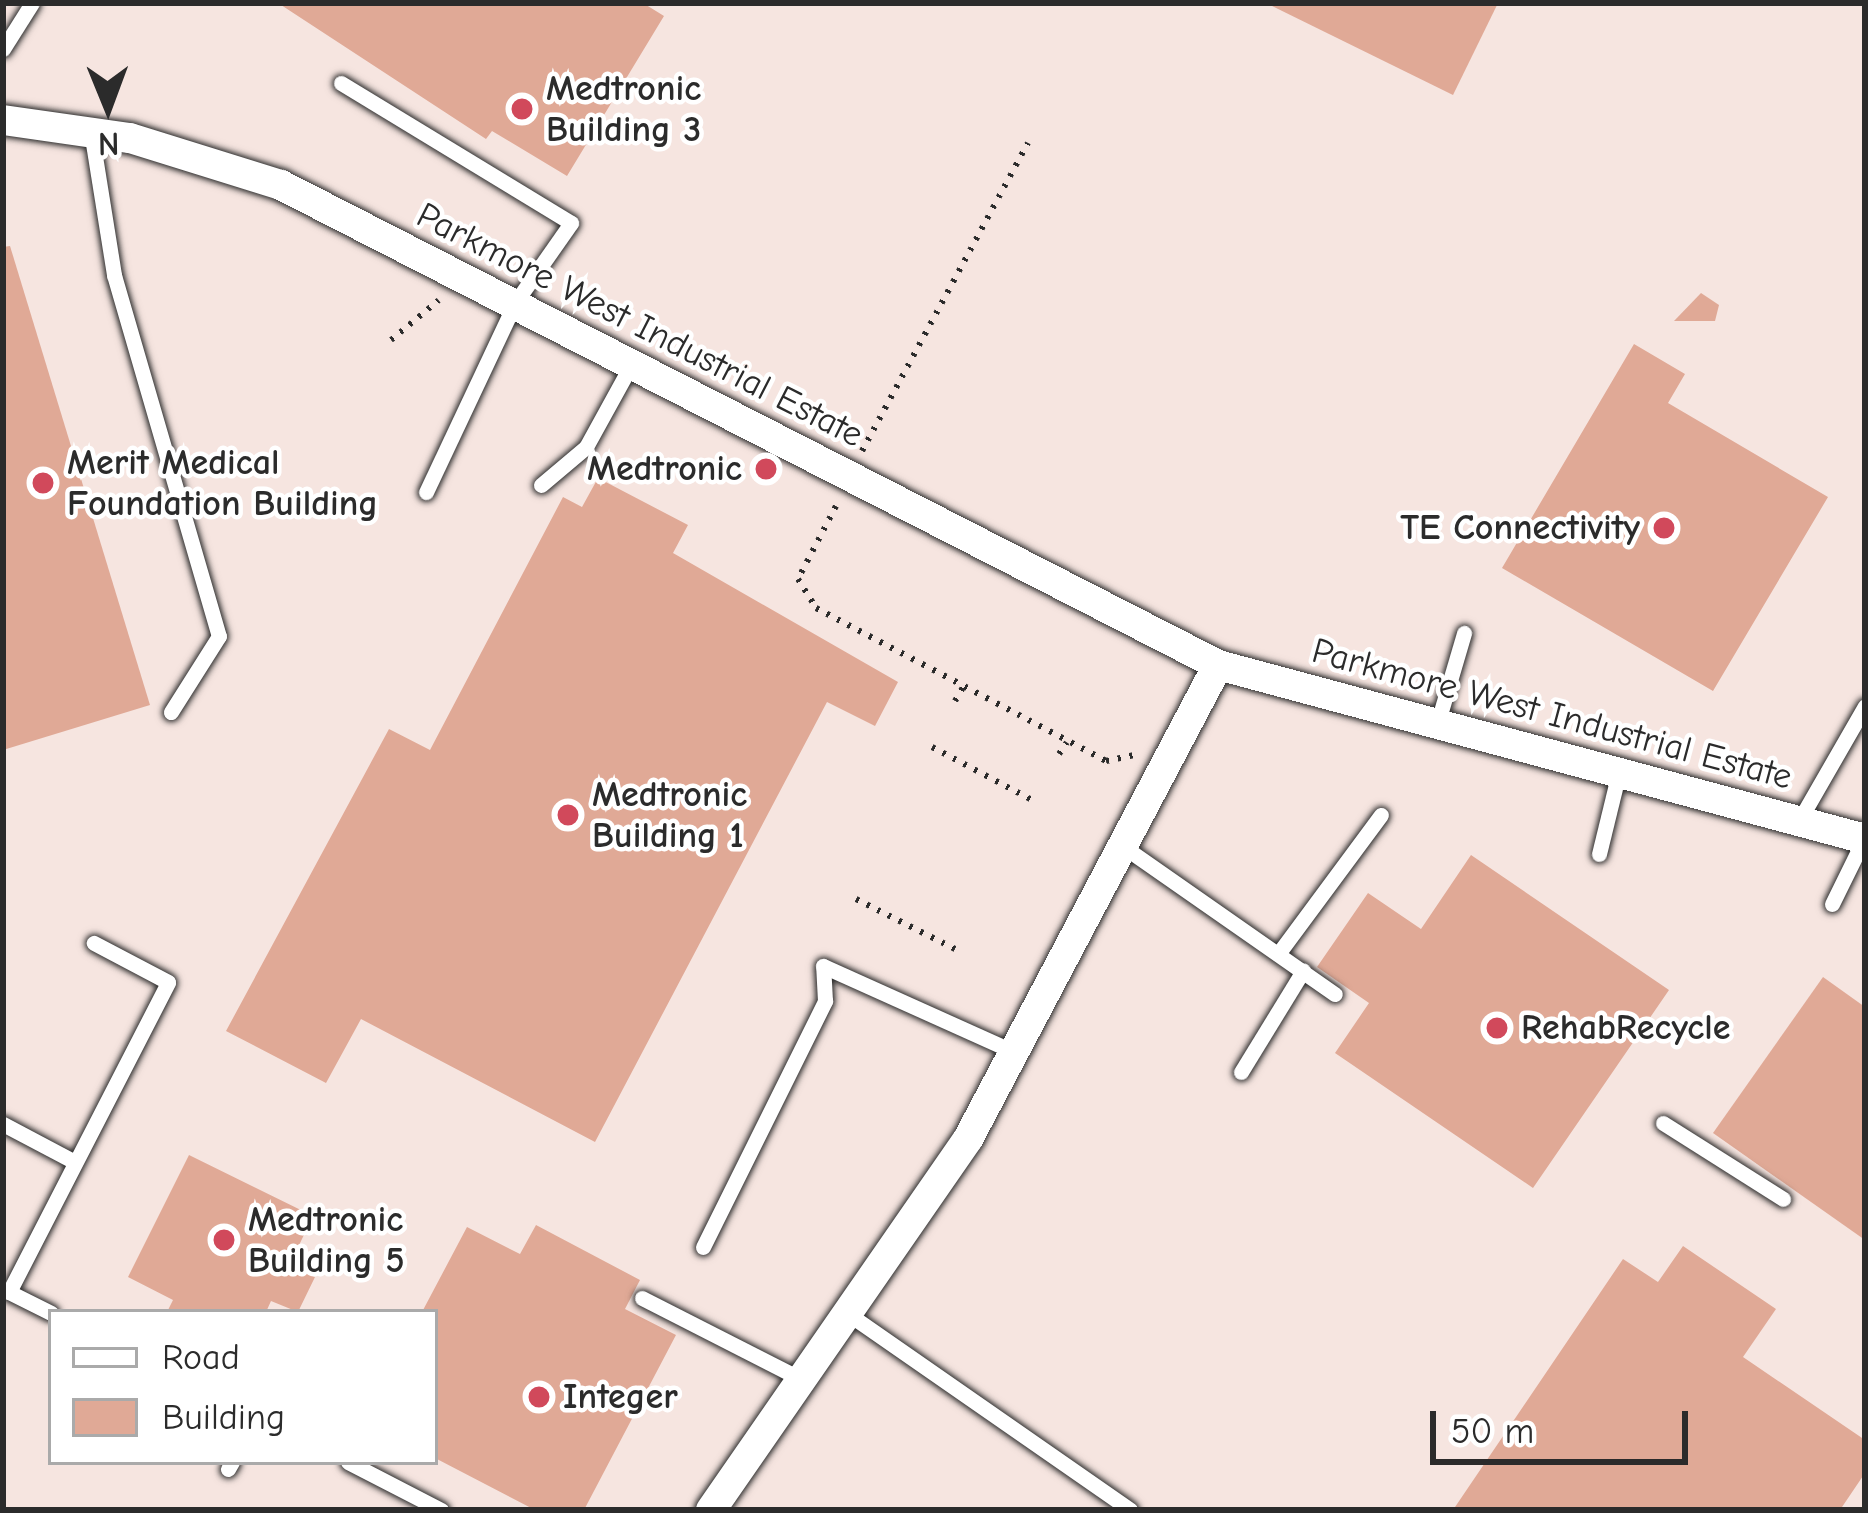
<!DOCTYPE html>
<style>
body{margin:0}
#map{position:relative;width:1868px;height:1513px;overflow:hidden;background:#fff;font-family:"Comic Neue",sans-serif}
div>[style]{position:absolute}
.built>*{inset:0;background:#f6e5e0}
.building>*{inset:0;background:#e0a996}
.path>*{height:6px;margin-top:-3px;transform-origin:0;background:repeating-linear-gradient(90deg,#2b2b2b 0 3px,transparent 0 12px)}
.roads{filter:drop-shadow(0 0 3px #2b2b2b) drop-shadow(0 0 3px #2b2b2b)}
.lane>*{height:15px;margin:-7.5px;padding:0 7.5px;transform-origin:7.5px;border-radius:7.5px;background:#fff}
.street>*{height:30px;margin:-15px;padding:0 15px;transform-origin:15px;border-radius:15px;background:#fff}
.dots>*{width:33px;height:33px;translate:-50% -50%;box-sizing:border-box;border:6px solid #fff;border-radius:50%}
span{translate:-50% -50%;white-space:nowrap;text-align:center;line-height:1.15;-webkit-text-stroke:9px #fff;paint-order:stroke}
.poi-label{font-size:36px;color:#2b2b2b;font-weight:700}
.left{translate:0 -50%;text-align:left}
.right{translate:-100% -50%;text-align:right}
.street-label{font-size:36px;color:#2b2b2b}
.frame{position:absolute;inset:0;border:6px solid #2b2b2b;pointer-events:none}
.legend{position:absolute;left:48px;top:1309px;width:390px;height:156px;box-sizing:border-box;background:#fff;border:3px solid #aaa;margin:0;padding:15px 21px;list-style:none;font-size:36px;color:#2b2b2b}
.legend li{display:flex;align-items:center;gap:24px;height:60px}
.legend b{width:60px;border:3px solid #aaa}
.north{position:absolute;left:48px;top:48px;width:120px;height:120px;-webkit-text-stroke:9px #fff;paint-order:stroke;rotate:179deg;font-size:33px;font-weight:700;line-height:48px;text-align:center;color:#2b2b2b}
.north::after{content:'';display:block;margin:auto;width:42px;height:54px;background:#2b2b2b;clip-path:polygon(50% 0,100% 100%,50% 72%,0 100%)}
.scale{position:absolute;left:1430px;top:1411px;width:258px;height:54px;box-sizing:border-box;border:6px solid #2b2b2b;border-top:0;padding-left:15px;font-size:36px;line-height:42px;white-space:nowrap;color:#2b2b2b;-webkit-text-stroke:9px #fff;paint-order:stroke}
</style>
<div id="map">
<div class="built">
<i style="clip-path:polygon(evenodd,3px 3px,1865px 3px,1865px 1510px,3px 1510px,3px 3px,51px 1312px,435px 1312px,435px 1462px,51px 1462px,51px 1312px)"></i>
</div>
<div class="building">
<i style="clip-path:polygon(278px 3px,643px 3px,664px 16px,567px 176px,492px 131px,486px 139px)"></i>
<i style="clip-path:polygon(1266px 3px,1498px 3px,1453px 95px)"></i>
<i style="clip-path:polygon(10px 246px,150px 705px,3px 750px,3px 247px)"></i>
<i style="clip-path:polygon(1701px 293px,1719px 305px,1715px 321px,1674px 321px)"></i>
<i style="clip-path:polygon(1634px 344px,1685px 374px,1668px 403px,1828px 497px,1713px 691px,1502px 568px)"></i>
<i style="clip-path:polygon(598px 478px,688px 525px,673px 553px,898px 682px,875px 726px,827px 702px,595px 1142px,361px 1019px,326px 1083px,226px 1031px,389px 729px,430px 750px,563px 497px,582px 507px)"></i>
<i style="clip-path:polygon(1471px 855px,1669px 990px,1533px 1188px,1335px 1053px,1369px 1003px,1317px 967px,1368px 893px,1421px 929px)"></i>
<i style="clip-path:polygon(1823px 977px,1865px 1007px,1865px 1240px,1713px 1133px)"></i>
<i style="clip-path:polygon(189px 1155px,313px 1216px,290px 1264px,315px 1277px,298px 1312px,271px 1301px,266px 1312px,167px 1312px,173px 1300px,128px 1277px)"></i>
<i style="clip-path:polygon(536px 1225px,640px 1280px,625px 1309px,676px 1335px,584px 1510px,535px 1510px,435px 1458px,435px 1312px,422px 1312px,467px 1227px,520px 1254px)"></i>
<i style="clip-path:polygon(1683px 1246px,1776px 1309px,1743px 1357px,1865px 1440px,1865px 1473px,1840px 1510px,1453px 1510px,1623px 1259px,1658px 1282px)"></i>
</div>
<div class="path">
<i style="left:391px;top:340px;width:62px;rotate:-39.8deg"></i>
<i style="left:862px;top:451px;width:350px;rotate:-61.7deg"></i>
<i style="left:836px;top:506px;width:82px;rotate:117.5deg"></i>
<i style="left:798px;top:579px;width:34px;rotate:58deg"></i>
<i style="left:816px;top:608px;width:328px;rotate:27.8deg"></i>
<i style="left:1106px;top:761px;width:29px;rotate:-12deg"></i>
<i style="left:955px;top:701px;width:16px;rotate:-60deg"></i>
<i style="left:932px;top:747px;width:115px;rotate:27.9deg"></i>
<i style="left:1059px;top:754px;width:14px;rotate:-56deg"></i>
<i style="left:856px;top:899px;width:111px;rotate:26.8deg"></i>
</div>
<div class="roads">
<div class="lane">
<i style="left:3px;top:49px;width:54px;rotate:-57.8deg"></i>
<i style="left:341px;top:83px;width:269px;rotate:31.3deg"></i>
<i style="left:571px;top:223px;width:98px;rotate:125deg"></i>
<i style="left:515px;top:303px;width:209px;rotate:115.2deg"></i>
<i style="left:91px;top:131px;width:146px;rotate:80.9deg"></i>
<i style="left:114px;top:275px;width:376px;rotate:73.8deg"></i>
<i style="left:219px;top:636px;width:90px;rotate:122.3deg"></i>
<i style="left:541px;top:485px;width:59px;rotate:-40.2deg"></i>
<i style="left:586px;top:447px;width:94px;rotate:-61.2deg"></i>
<i style="left:1437px;top:725px;width:96px;rotate:-73.6deg"></i>
<i style="left:1800px;top:819px;width:130px;rotate:-60.1deg"></i>
<i style="left:1124px;top:847px;width:257px;rotate:34.9deg"></i>
<i style="left:1599px;top:854px;width:84px;rotate:-76.3deg"></i>
<i style="left:1832px;top:904px;width:72px;rotate:-63.8deg"></i>
<i style="left:1278px;top:954px;width:173px;rotate:-53.5deg"></i>
<i style="left:1241px;top:1072px;width:119px;rotate:-58.5deg"></i>
<i style="left:1663px;top:1123px;width:142px;rotate:32.3deg"></i>
<i style="left:3px;top:1124px;width:81px;rotate:27.8deg"></i>
<i style="left:703px;top:1247px;width:275px;rotate:-63.6deg"></i>
<i style="left:825px;top:1001px;width:35px;rotate:-93deg"></i>
<i style="left:823px;top:966px;width:213px;rotate:24.2deg"></i>
<i style="left:642px;top:1298px;width:178px;rotate:27deg"></i>
<i style="left:51px;top:1313px;width:47px;rotate:-153.4deg"></i>
<i style="left:9px;top:1292px;width:348px;rotate:-62.8deg"></i>
<i style="left:168px;top:982px;width:84px;rotate:-152.2deg"></i>
<i style="left:847px;top:1313px;width:345px;rotate:34.8deg"></i>
<i style="left:348px;top:1462px;width:105px;rotate:27.3deg"></i>
<i style="left:228px;top:1469px;width:8px;rotate:-60deg"></i>
</div>
<div class="street">
<i style="left:3px;top:120px;width:128px;rotate:8.1deg"></i>
<i style="left:130px;top:138px;width:158px;rotate:17.3deg"></i>
<i style="left:281px;top:185px;width:1053px;rotate:27.12deg"></i>
<i style="left:1218px;top:665px;width:670px;rotate:15.05deg"></i>
<i style="left:711px;top:1510px;width:451px;rotate:-55.3deg"></i>
<i style="left:968px;top:1139px;width:536px;rotate:-62.19deg"></i>
</div>
</div>
<div class="dots">
<i style="left:522px;top:109px;background:#d1495b"></i>
<i style="left:766px;top:469px;background:#d1495b"></i>
<i style="left:43px;top:483px;background:#d1495b"></i>
<i style="left:1664px;top:528px;background:#d1495b"></i>
<i style="left:568px;top:815px;background:#d1495b"></i>
<i style="left:1497px;top:1028px;background:#d1495b"></i>
<i style="left:224px;top:1240px;background:#d1495b"></i>
<i style="left:539px;top:1397px;background:#d1495b"></i>
</div>
<div class="poi-label">
<span class="left" style="left:546px;top:109px">Medtronic<br>Building 3</span>
<span class="left" style="left:67px;top:483px">Merit Medical<br>Foundation Building</span>
<span class="right" style="left:742px;top:469px">Medtronic</span>
<span class="right" style="left:1640px;top:528px">TE Connectivity</span>
<span class="left" style="left:592px;top:815px">Medtronic<br>Building 1</span>
<span class="left" style="left:1521px;top:1028px">RehabRecycle</span>
<span class="left" style="left:248px;top:1240px">Medtronic<br>Building 5</span>
<span class="left" style="left:563px;top:1397px">Integer</span>
</div>
<div class="street-label">
<span style="left:640px;top:325px;rotate:27deg">Parkmore West Industrial Estate</span>
<span style="left:1552px;top:714px;rotate:15deg">Parkmore West Industrial Estate</span>
</div>
<div class="frame"></div>
<ul class="legend">
<li><b style="height:15px;background:#fff"></b>Road</li>
<li><b style="height:33px;background:#e0a996"></b>Building</li>
</ul>
<div class="north">N</div>
<div class="scale">50 m</div>
</div>
